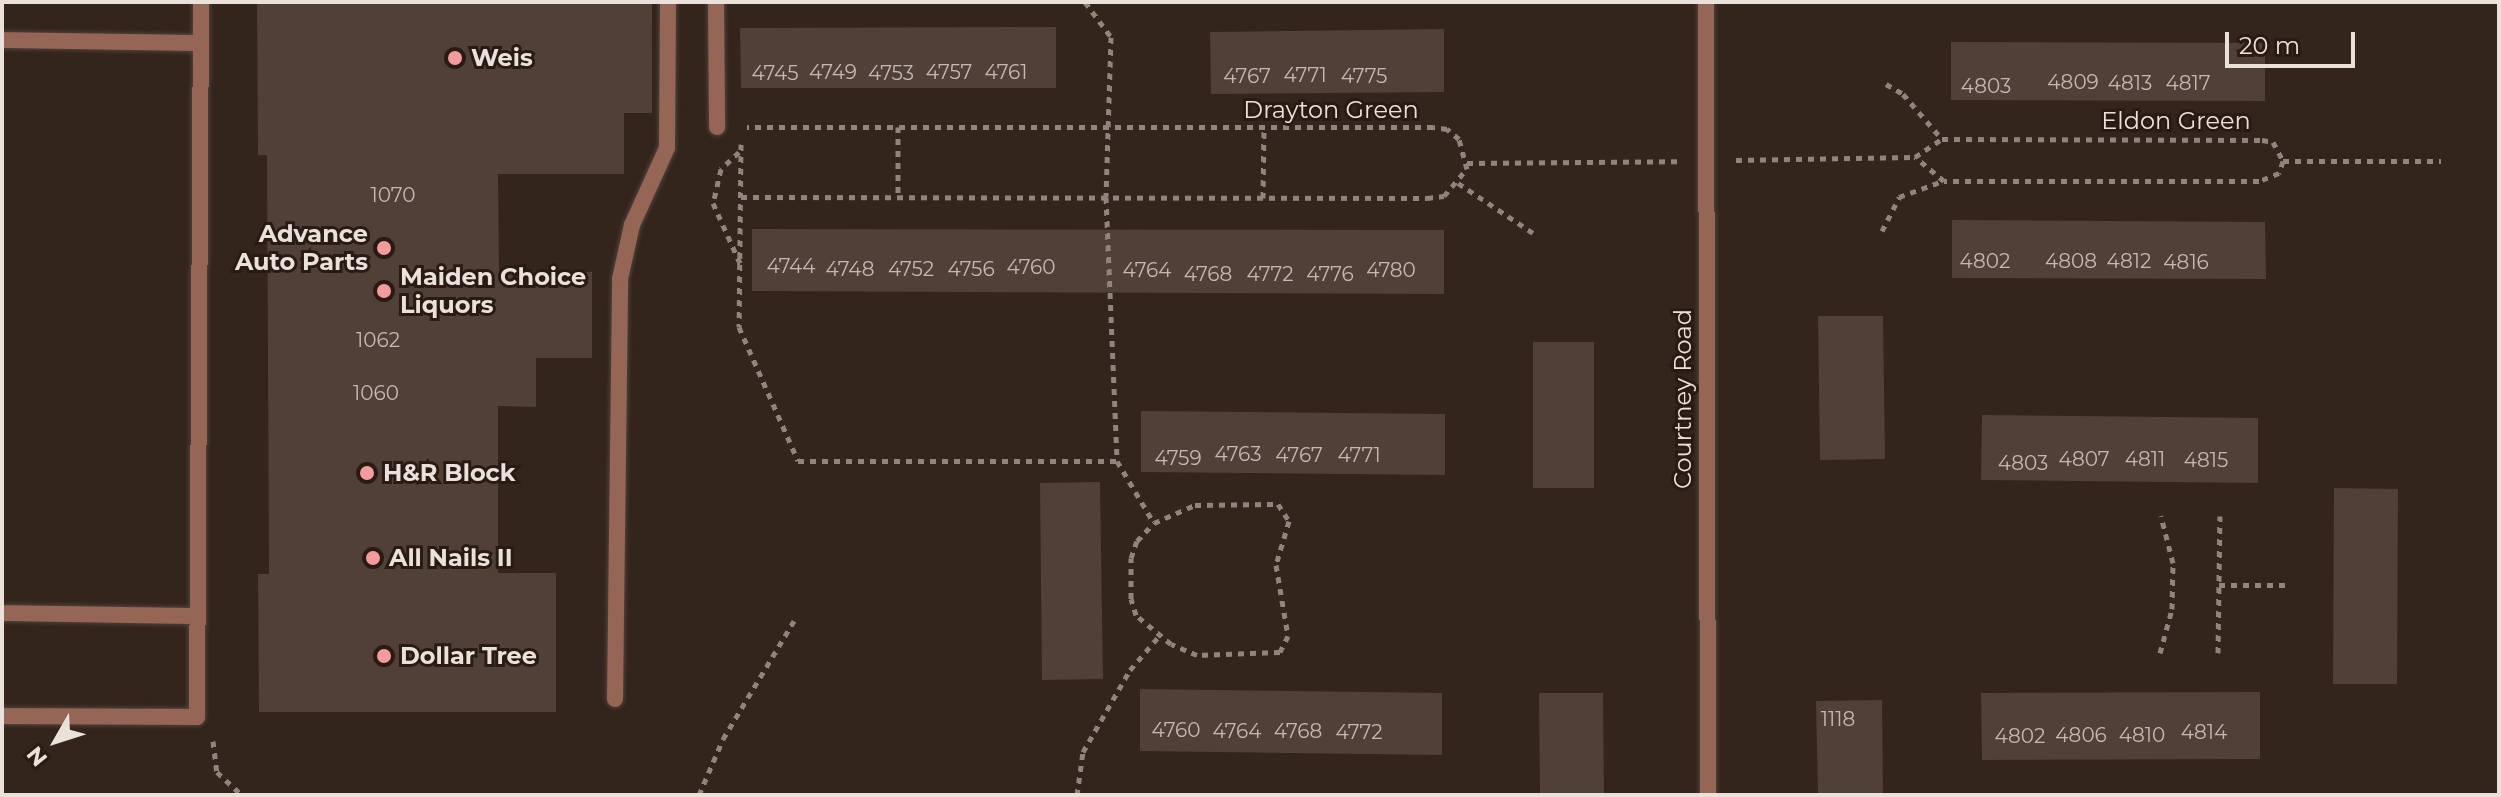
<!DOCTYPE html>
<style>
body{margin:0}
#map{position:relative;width:2501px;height:797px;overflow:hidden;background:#33241c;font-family:Montserrat,sans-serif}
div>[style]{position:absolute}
.building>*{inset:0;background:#504037}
.path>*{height:5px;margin-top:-2.5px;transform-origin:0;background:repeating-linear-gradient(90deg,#91847d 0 6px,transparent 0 12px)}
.roads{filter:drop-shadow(0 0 2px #50423b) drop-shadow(0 0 2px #50423b)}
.lane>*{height:16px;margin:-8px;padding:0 8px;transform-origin:8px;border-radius:8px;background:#956555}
.street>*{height:16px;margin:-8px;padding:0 8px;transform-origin:8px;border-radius:8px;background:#956555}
.dots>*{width:22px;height:22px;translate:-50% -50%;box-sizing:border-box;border:4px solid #291b13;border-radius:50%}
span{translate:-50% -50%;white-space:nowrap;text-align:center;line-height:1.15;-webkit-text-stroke:6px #291b13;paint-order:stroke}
.number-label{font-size:20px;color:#c4b9b2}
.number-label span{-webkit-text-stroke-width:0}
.poi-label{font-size:24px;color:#ebe1db;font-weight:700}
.left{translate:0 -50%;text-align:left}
.right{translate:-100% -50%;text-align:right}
.street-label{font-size:24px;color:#ebe1db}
.frame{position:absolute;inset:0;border:4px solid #ebe1db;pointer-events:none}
.north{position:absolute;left:16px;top:701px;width:80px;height:80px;-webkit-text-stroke:6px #291b13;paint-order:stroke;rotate:231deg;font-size:22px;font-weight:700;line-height:32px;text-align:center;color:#ebe1db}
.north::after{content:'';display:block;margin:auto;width:28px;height:36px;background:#ebe1db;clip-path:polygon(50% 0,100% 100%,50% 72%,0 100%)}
.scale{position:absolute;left:2225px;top:32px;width:130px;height:36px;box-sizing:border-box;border:4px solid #ebe1db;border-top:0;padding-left:10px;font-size:24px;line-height:28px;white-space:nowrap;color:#ebe1db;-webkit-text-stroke:6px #291b13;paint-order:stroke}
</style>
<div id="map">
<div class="building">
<i style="clip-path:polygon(257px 2px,652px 2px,652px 113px,624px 113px,624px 174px,498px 174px,499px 271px,592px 272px,592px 358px,536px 358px,536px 407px,498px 406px,498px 573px,556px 573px,556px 712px,259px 712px,258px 574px,269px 574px,267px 155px,258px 155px)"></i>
<i style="clip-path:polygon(1056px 27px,1056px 88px,741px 88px,740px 28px)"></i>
<i style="clip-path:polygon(1444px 29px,1444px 92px,1211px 94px,1210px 32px)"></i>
<i style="clip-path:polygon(1951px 42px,2265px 43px,2265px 101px,1951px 100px)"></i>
<i style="clip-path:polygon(1952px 220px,2265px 222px,2266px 279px,1952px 278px)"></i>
<i style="clip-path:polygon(752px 229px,1444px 230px,1444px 294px,752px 291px)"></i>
<i style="clip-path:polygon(1818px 316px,1883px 316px,1885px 459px,1820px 460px)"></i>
<i style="clip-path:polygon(1533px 342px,1594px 342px,1594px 488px,1533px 488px)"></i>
<i style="clip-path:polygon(1141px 411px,1445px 414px,1445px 475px,1141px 472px)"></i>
<i style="clip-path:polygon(1982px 415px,2258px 418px,2258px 483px,1981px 480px)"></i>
<i style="clip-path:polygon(1100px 482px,1103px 679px,1042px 680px,1040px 483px)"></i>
<i style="clip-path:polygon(2334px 488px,2398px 489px,2397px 684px,2333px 684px)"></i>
<i style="clip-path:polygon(1140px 689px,1442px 693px,1442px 755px,1140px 751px)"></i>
<i style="clip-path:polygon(2260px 692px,2260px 759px,1982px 760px,1981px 693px)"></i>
<i style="clip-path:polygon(1539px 693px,1603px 693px,1604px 795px,1540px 795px)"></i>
<i style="clip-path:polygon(1882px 700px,1883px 795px,1818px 795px,1816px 701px)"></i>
</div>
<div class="path">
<i style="left:1085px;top:2px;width:44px;rotate:53.4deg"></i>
<i style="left:1111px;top:37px;width:160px;rotate:91.8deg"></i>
<i style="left:1106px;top:197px;width:264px;rotate:87.6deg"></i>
<i style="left:1117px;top:461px;width:72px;rotate:59.2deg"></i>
<i style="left:1886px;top:84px;width:20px;rotate:30deg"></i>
<i style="left:1903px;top:94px;width:60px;rotate:49.1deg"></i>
<i style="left:898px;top:127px;width:70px;rotate:90deg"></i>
<i style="left:1942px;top:139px;width:320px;rotate:0.2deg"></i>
<i style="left:2262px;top:140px;width:11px;rotate:10deg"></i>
<i style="left:2273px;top:142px;width:21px;rotate:62deg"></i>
<i style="left:2283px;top:161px;width:13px;rotate:108deg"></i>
<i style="left:2279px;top:173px;width:22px;rotate:158deg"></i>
<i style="left:2259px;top:181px;width:315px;rotate:180deg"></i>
<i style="left:1944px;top:181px;width:38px;rotate:-140deg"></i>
<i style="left:1915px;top:157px;width:32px;rotate:-34deg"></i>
<i style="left:741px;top:144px;width:183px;rotate:90.6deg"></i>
<i style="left:739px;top:327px;width:146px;rotate:66.2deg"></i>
<i style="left:798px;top:461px;width:319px"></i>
<i style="left:739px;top:152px;width:25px;rotate:137deg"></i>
<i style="left:721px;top:169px;width:35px;rotate:103deg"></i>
<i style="left:713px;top:203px;width:66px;rotate:65.8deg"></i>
<i style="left:1736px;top:160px;width:179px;rotate:-1deg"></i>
<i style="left:2283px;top:161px;width:158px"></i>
<i style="left:1467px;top:163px;width:211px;rotate:-0.5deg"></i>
<i style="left:1458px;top:183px;width:90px;rotate:33.7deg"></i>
<i style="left:741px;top:197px;width:686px;rotate:0.08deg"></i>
<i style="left:1427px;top:198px;width:17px;rotate:-7deg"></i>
<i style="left:1444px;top:196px;width:35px;rotate:-50deg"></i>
<i style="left:1467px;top:169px;width:31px;rotate:-105deg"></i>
<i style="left:1459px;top:139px;width:16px;rotate:-140deg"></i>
<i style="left:1447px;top:129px;width:14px;rotate:-172deg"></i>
<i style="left:1433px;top:127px;width:686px;rotate:180deg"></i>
<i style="left:1263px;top:198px;width:70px;rotate:-89.2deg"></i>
<i style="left:1882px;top:231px;width:38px;rotate:-63deg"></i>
<i style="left:1899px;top:197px;width:47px;rotate:-20deg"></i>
<i style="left:1278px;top:504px;width:20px;rotate:57deg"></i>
<i style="left:1289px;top:521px;width:46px;rotate:106.5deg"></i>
<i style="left:1276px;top:565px;width:72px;rotate:80.4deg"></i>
<i style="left:1288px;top:636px;width:18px;rotate:117deg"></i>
<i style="left:1280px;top:652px;width:83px;rotate:177.9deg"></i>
<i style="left:1197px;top:655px;width:28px;rotate:-157deg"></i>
<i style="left:1171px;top:644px;width:45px;rotate:-140.4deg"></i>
<i style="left:1136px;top:615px;width:17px;rotate:-107deg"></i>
<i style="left:1131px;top:599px;width:41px;rotate:-90deg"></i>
<i style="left:1131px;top:558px;width:18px;rotate:-71deg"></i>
<i style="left:1137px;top:541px;width:25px;rotate:-47deg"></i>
<i style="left:1154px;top:523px;width:45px;rotate:-23.7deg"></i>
<i style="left:1195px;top:505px;width:83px;rotate:-0.7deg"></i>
<i style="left:2219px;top:585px;width:66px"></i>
<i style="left:2160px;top:653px;width:46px;rotate:-74.7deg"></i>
<i style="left:2172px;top:609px;width:46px;rotate:-88.8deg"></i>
<i style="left:2173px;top:563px;width:49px;rotate:-104.3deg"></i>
<i style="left:2218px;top:653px;width:137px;rotate:-89.2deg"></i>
<i style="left:213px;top:741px;width:31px;rotate:83deg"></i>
<i style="left:217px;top:772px;width:34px;rotate:43deg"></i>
<i style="left:699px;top:795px;width:61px;rotate:-66.8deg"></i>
<i style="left:723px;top:739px;width:138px;rotate:-59deg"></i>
<i style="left:1077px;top:795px;width:43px;rotate:-82.1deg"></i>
<i style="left:1083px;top:752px;width:95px;rotate:-60.2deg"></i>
<i style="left:1130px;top:670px;width:45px;rotate:-49.5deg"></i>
</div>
<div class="roads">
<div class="lane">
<i style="left:716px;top:2px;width:125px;rotate:89.5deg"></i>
<i style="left:2px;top:40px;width:199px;rotate:0.9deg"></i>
<i style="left:2px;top:613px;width:196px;rotate:0.9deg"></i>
<i style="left:615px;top:699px;width:420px;rotate:-89.3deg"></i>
<i style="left:620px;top:279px;width:55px;rotate:-77.5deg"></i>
<i style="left:632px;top:225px;width:85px;rotate:-65.6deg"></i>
<i style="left:667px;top:148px;width:146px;rotate:-89.6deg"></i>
<i style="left:2px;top:716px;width:195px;rotate:0.3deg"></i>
<i style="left:197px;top:717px;width:715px;rotate:-89.68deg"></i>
</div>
<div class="street">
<i style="left:1706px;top:2px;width:793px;rotate:89.86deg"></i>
</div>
</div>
<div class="dots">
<i style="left:455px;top:58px;background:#f59b9d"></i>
<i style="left:384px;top:248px;background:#f59b9d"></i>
<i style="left:384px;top:291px;background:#f59b9d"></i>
<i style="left:367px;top:473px;background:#f59b9d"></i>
<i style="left:373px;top:558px;background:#f59b9d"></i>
<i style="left:384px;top:656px;background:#f59b9d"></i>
</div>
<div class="number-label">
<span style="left:833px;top:72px">4749</span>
<span style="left:949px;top:72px">4757</span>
<span style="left:1006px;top:72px">4761</span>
<span style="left:775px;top:73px">4745</span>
<span style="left:891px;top:73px">4753</span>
<span style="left:1305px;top:75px">4771</span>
<span style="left:1247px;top:76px">4767</span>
<span style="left:1364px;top:76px">4775</span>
<span style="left:2073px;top:82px">4809</span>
<span style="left:2130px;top:83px">4813</span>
<span style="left:2188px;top:83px">4817</span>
<span style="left:1986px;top:86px">4803</span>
<span style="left:393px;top:195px">1070</span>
<span style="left:1985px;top:261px">4802</span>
<span style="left:2071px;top:261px">4808</span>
<span style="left:2129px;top:261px">4812</span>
<span style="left:2186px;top:262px">4816</span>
<span style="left:791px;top:266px">4744</span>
<span style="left:1031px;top:267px">4760</span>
<span style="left:850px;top:269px">4748</span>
<span style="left:911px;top:269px">4752</span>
<span style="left:971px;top:269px">4756</span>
<span style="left:1147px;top:270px">4764</span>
<span style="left:1391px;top:270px">4780</span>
<span style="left:1208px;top:274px">4768</span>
<span style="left:1270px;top:274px">4772</span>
<span style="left:1330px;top:274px">4776</span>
<span style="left:378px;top:340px">1062</span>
<span style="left:376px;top:393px">1060</span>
<span style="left:1238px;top:454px">4763</span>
<span style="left:1299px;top:455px">4767</span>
<span style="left:1359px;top:455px">4771</span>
<span style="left:1178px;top:458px">4759</span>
<span style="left:2084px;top:459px">4807</span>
<span style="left:2145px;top:459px">4811</span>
<span style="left:2206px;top:460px">4815</span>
<span style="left:2023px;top:463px">4803</span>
<span style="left:1838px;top:719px">1118</span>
<span style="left:1176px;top:730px">4760</span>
<span style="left:1237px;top:731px">4764</span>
<span style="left:1298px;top:731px">4768</span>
<span style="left:1359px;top:732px">4772</span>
<span style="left:2204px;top:732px">4814</span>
<span style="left:2081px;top:735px">4806</span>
<span style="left:2142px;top:735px">4810</span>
<span style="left:2020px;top:736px">4802</span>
</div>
<div class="poi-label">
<span class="left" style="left:471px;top:58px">Weis</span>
<span class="right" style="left:368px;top:248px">Advance<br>Auto Parts</span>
<span class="left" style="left:400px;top:291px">Maiden Choice<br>Liquors</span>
<span class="left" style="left:383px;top:473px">H&amp;R Block</span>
<span class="left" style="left:389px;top:558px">All Nails II</span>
<span class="left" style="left:400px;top:656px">Dollar Tree</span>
</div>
<div class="street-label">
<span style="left:1331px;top:110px">Drayton Green</span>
<span style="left:2176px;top:121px">Eldon Green</span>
<span style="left:1683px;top:399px;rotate:-90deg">Courtney Road</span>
</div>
<div class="frame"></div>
<div class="north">N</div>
<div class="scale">20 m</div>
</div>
